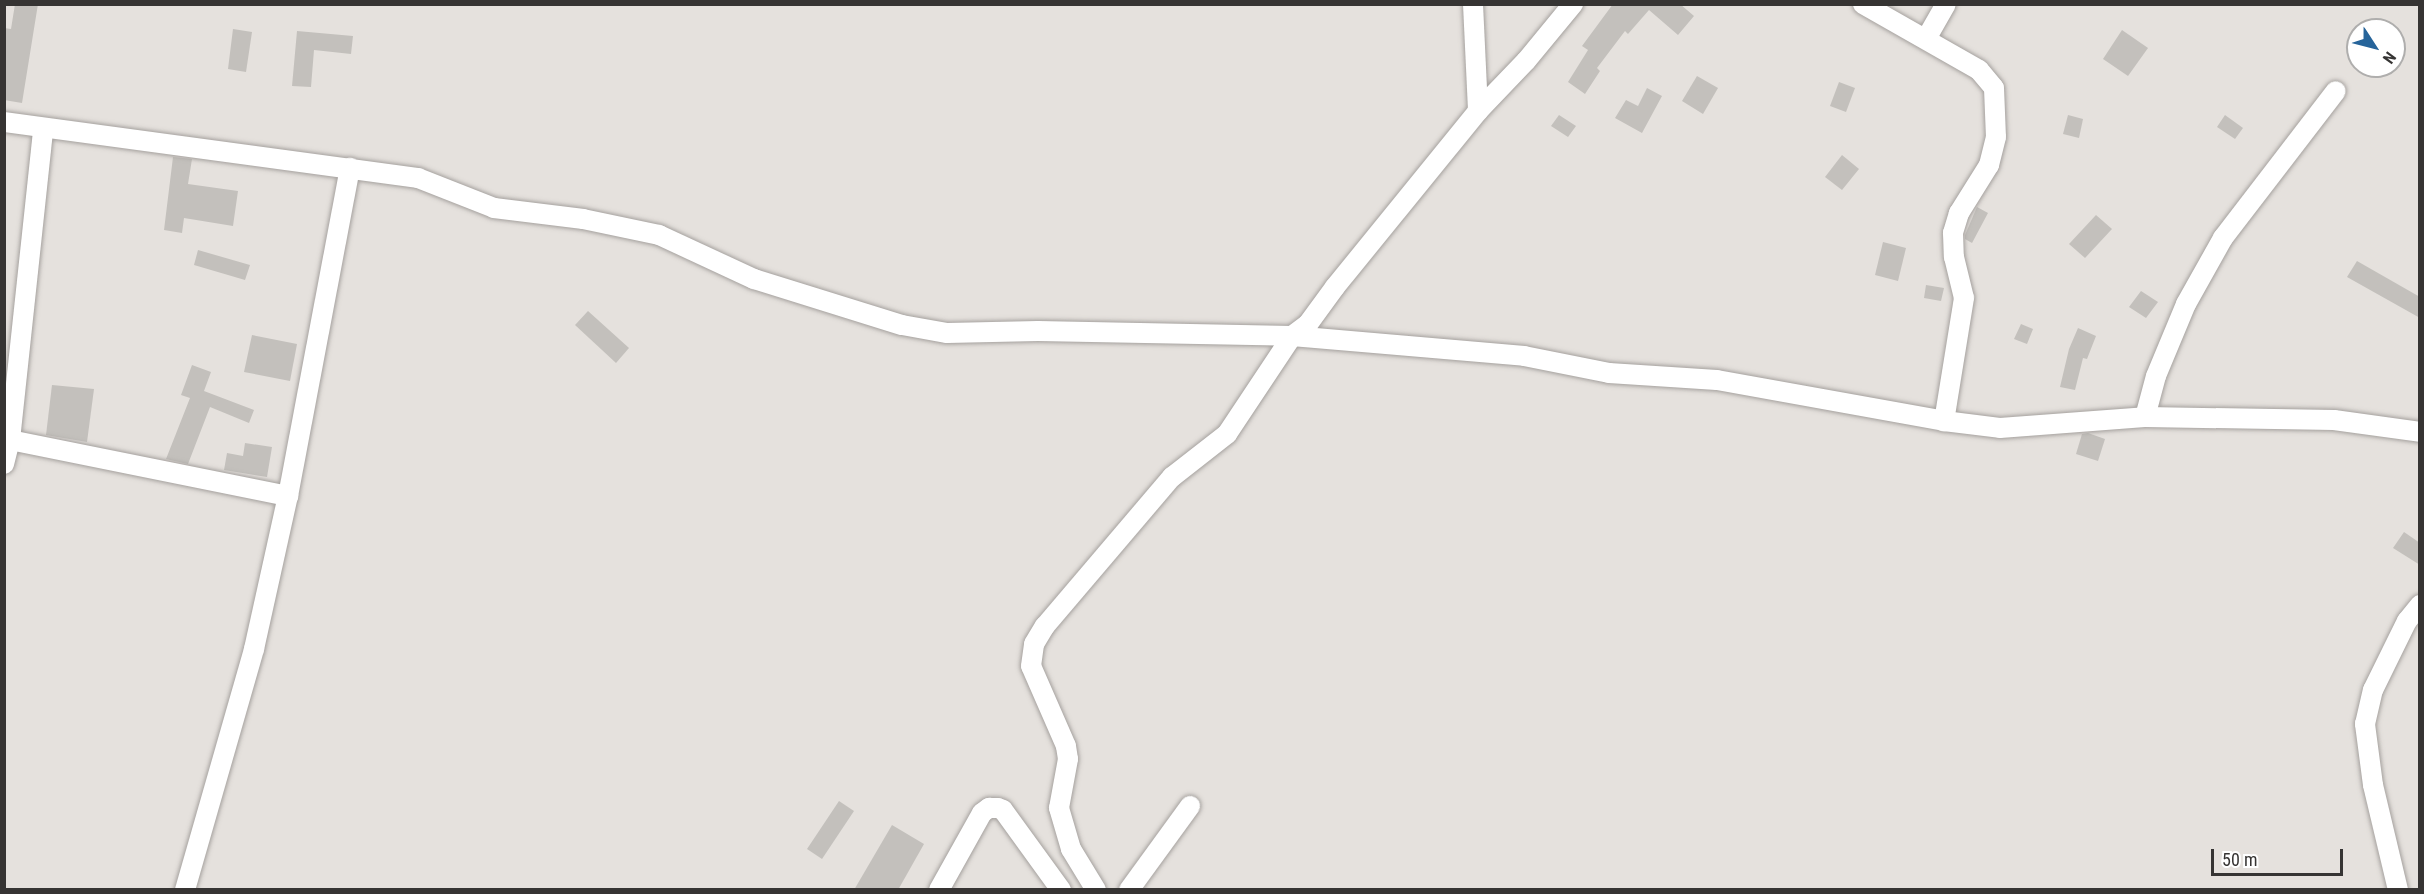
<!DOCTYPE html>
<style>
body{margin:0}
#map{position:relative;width:2424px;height:894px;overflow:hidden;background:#e5e1dd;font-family:"Roboto Condensed",sans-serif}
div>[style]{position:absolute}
.building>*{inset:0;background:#c3c0bc}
.roads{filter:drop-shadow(0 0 2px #a5a19e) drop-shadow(0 0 2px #a5a19e)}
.street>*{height:20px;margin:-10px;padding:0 10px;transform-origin:10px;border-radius:10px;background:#fff}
span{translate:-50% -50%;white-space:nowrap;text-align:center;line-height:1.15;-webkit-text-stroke:6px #fff;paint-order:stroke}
.frame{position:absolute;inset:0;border:6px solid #363433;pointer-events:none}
.north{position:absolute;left:2346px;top:18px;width:60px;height:60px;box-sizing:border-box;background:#fff;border:2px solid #afaead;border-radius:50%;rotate:126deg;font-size:16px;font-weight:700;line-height:24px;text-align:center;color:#363433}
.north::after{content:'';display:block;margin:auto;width:21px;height:27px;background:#26649a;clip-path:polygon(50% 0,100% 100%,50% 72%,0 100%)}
.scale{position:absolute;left:2211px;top:849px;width:132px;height:27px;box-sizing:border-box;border:3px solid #363433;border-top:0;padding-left:8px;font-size:18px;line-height:21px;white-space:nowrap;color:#363433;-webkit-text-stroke:4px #fff;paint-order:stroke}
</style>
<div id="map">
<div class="building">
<i style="clip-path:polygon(15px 4px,38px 4px,22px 103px,4px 100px,4px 28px,11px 29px)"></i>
<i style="clip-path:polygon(1613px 4px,1680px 4px,1694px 16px,1678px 35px,1649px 10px,1628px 34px,1625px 31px,1597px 68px,1600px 71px,1585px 94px,1568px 82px,1588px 50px,1582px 46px)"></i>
<i style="clip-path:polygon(233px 29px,252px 32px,246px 72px,228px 69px)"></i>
<i style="clip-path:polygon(2122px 30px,2148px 48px,2128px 76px,2103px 59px)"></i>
<i style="clip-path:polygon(297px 31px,353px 36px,351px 54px,314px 50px,311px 87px,292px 86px)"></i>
<i style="clip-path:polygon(1697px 76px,1718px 88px,1703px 114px,1682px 101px)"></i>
<i style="clip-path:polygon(1839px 82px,1855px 88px,1846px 112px,1830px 106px)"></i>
<i style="clip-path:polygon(1647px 88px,1662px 96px,1642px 133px,1615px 118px,1626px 100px,1638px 106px)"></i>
<i style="clip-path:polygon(1559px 115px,1576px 126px,1568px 137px,1551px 126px)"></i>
<i style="clip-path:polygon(2068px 115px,2083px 119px,2079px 138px,2063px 134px)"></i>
<i style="clip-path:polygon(2225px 115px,2243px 128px,2235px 139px,2217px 127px)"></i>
<i style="clip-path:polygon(1842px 155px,1859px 169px,1842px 190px,1825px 177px)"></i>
<i style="clip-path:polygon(173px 157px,192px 159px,188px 184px,238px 191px,233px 226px,184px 218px,182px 233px,164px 230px)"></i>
<i style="clip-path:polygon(1977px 207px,1988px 213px,1972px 243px,1965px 239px,1965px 235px)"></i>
<i style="clip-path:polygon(2096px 215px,2112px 229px,2085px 258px,2069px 244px)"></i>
<i style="clip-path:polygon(1883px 242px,1906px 248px,1898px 281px,1875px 275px)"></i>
<i style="clip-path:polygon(198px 250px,250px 265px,245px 280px,194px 265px)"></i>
<i style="clip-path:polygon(2357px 261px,2420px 297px,2420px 318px,2347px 277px)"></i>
<i style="clip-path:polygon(1926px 285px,1944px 288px,1941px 301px,1924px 298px)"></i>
<i style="clip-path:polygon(2141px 291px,2158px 302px,2146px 318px,2129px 307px)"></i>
<i style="clip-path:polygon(588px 311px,629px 348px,616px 363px,575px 325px)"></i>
<i style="clip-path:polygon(2021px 324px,2033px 329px,2027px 344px,2014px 339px)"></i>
<i style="clip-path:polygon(2078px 328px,2096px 336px,2087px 359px,2083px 358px,2075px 390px,2060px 387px,2069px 349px)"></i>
<i style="clip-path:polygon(252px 335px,297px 344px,290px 381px,244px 372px)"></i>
<i style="clip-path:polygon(192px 365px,211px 372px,204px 391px,254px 410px,249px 423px,210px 407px,188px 464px,166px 459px,190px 398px,181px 395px)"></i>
<i style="clip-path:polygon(52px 385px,94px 389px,87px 442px,46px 435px)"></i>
<i style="clip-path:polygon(2088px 433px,2105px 439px,2098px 461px,2076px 454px,2082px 434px)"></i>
<i style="clip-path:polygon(245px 443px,272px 447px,267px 477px,224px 470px,227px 453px,243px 456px)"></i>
<i style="clip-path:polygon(2404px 532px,2420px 543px,2420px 565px,2393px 548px)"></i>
<i style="clip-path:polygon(839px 801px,854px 811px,822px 859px,807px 849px)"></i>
<i style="clip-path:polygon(892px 825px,924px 844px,898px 890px,854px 890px)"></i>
</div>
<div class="roads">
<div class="street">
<i style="left:1473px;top:4px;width:107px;rotate:87.3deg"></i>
<i style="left:1863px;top:4px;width:133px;rotate:29.6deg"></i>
<i style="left:1979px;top:70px;width:23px;rotate:50deg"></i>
<i style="left:1994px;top:88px;width:49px;rotate:87.7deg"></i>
<i style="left:1996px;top:137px;width:29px;rotate:104deg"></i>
<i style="left:1989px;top:165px;width:57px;rotate:122deg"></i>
<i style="left:1959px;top:213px;width:21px;rotate:107deg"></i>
<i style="left:1953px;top:233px;width:24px;rotate:88deg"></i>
<i style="left:1954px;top:257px;width:42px;rotate:76.3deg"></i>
<i style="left:1964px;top:298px;width:125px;rotate:99.2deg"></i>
<i style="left:1926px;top:39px;width:40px;rotate:-60.3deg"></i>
<i style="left:4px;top:122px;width:418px;rotate:7.7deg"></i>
<i style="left:418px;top:178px;width:82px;rotate:21.5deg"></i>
<i style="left:494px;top:208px;width:90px;rotate:7deg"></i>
<i style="left:583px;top:219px;width:78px;rotate:11.9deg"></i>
<i style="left:659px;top:235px;width:105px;rotate:24.9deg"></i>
<i style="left:754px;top:279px;width:155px;rotate:17.3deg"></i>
<i style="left:902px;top:325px;width:46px;rotate:10.1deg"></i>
<i style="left:947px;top:333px;width:91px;rotate:-1.3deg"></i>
<i style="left:1038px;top:331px;width:254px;rotate:1.1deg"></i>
<i style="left:1292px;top:336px;width:233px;rotate:4.9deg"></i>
<i style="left:1524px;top:356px;width:87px;rotate:11.3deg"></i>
<i style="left:1609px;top:373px;width:108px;rotate:3.7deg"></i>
<i style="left:1717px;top:380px;width:231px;rotate:10.2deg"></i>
<i style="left:1944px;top:421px;width:56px;rotate:7.1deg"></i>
<i style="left:2000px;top:428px;width:145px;rotate:-4.3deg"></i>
<i style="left:2145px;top:417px;width:189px;rotate:0.9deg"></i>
<i style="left:2334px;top:420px;width:87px;rotate:7.9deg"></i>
<i style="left:2145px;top:417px;width:42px;rotate:-75deg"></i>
<i style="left:2156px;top:376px;width:78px;rotate:-67.4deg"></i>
<i style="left:2186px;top:304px;width:76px;rotate:-60.7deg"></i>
<i style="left:2223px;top:238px;width:185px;rotate:-52.5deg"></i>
<i style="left:10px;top:440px;width:284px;rotate:11.4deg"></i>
<i style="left:4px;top:464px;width:25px;rotate:-76deg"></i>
<i style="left:10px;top:440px;width:313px;rotate:-83.9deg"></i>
<i style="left:185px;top:890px;width:251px;rotate:-74deg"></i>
<i style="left:254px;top:649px;width:157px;rotate:-77.5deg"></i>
<i style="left:288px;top:496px;width:334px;rotate:-79.3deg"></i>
<i style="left:939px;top:890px;width:88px;rotate:-60.8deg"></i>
<i style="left:982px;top:813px;width:9px;rotate:-36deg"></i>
<i style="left:989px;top:808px;width:9px"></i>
<i style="left:998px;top:808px;width:5px;rotate:22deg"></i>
<i style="left:1003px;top:810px;width:99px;rotate:54.1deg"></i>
<i style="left:1096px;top:890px;width:48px;rotate:-121.4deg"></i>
<i style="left:1071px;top:849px;width:43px;rotate:-106.3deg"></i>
<i style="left:1059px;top:808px;width:50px;rotate:-79.6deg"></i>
<i style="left:1068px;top:759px;width:13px;rotate:-99deg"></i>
<i style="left:1066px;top:746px;width:87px;rotate:-113.6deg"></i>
<i style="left:1031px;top:666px;width:22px;rotate:-82deg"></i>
<i style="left:1034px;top:644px;width:21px;rotate:-59deg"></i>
<i style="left:1045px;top:626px;width:196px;rotate:-49.6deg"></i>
<i style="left:1172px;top:477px;width:70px;rotate:-38deg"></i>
<i style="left:1227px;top:434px;width:118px;rotate:-56.4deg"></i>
<i style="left:1292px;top:336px;width:20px;rotate:-37deg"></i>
<i style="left:1308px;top:324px;width:46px;rotate:-53.9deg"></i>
<i style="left:1335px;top:287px;width:227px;rotate:-50.9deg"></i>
<i style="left:1478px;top:111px;width:69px;rotate:-46.2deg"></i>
<i style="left:1526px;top:61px;width:74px;rotate:-50.5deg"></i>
<i style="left:1129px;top:890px;width:104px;rotate:-54deg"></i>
<i style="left:2398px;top:890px;width:108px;rotate:-103.4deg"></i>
<i style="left:2373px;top:785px;width:62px;rotate:-97.5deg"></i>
<i style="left:2365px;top:724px;width:35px;rotate:-77deg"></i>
<i style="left:2373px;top:690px;width:77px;rotate:-63.8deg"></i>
<i style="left:2407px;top:621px;width:21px;rotate:-51deg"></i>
</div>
</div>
<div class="frame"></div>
<div class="north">N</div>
<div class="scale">50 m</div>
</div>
